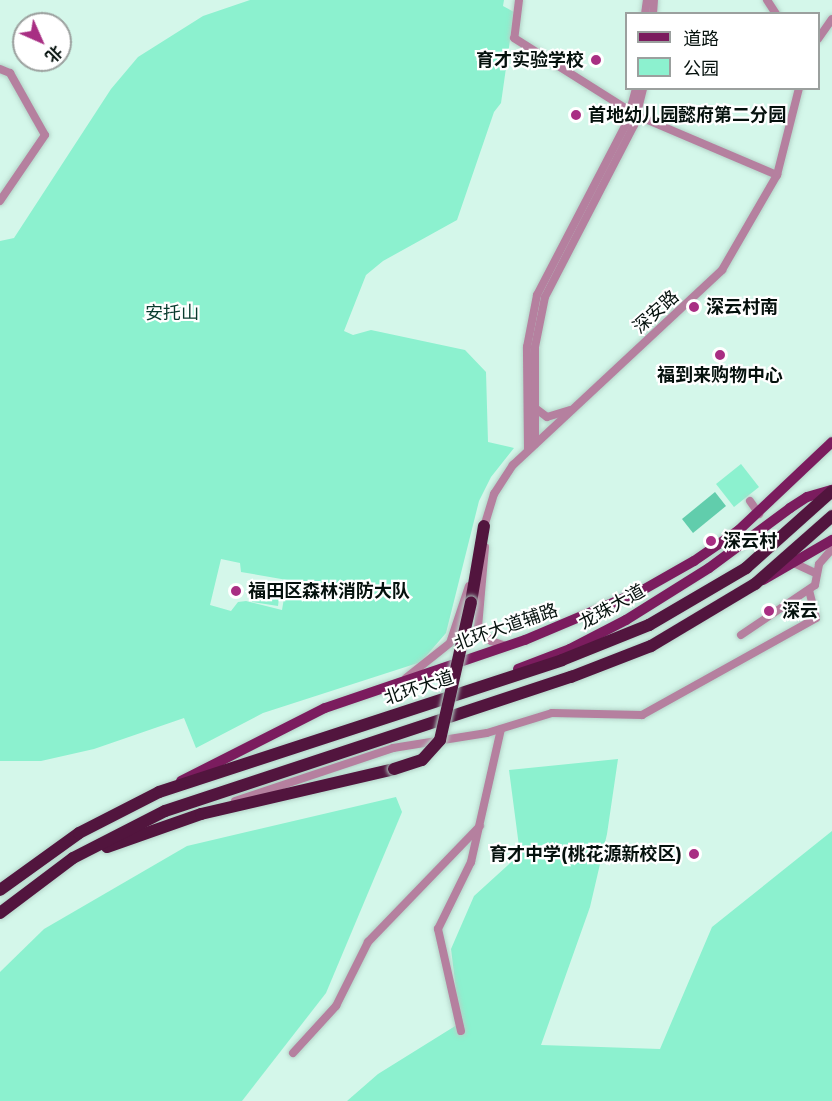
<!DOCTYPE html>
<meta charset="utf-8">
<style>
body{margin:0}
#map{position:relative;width:832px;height:1101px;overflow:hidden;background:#d4f7ea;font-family:Montserrat,"Noto Sans SC",sans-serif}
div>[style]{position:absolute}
.green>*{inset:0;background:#8cf1cf}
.water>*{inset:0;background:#61cdac}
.roads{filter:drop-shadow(0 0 2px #b3d2c7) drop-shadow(0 0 2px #b3d2c7)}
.minor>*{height:8px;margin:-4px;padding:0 4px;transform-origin:4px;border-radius:4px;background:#b5809f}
.major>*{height:10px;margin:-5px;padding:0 5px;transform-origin:5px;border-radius:5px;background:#7b1c5e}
.highway>*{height:12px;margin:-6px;padding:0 6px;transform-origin:6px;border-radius:6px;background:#52153e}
.bridges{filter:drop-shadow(0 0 2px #b3d2c7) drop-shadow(0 0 2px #b3d2c7)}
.highway-bridge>*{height:12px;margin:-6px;padding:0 6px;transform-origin:6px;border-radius:6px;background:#52153e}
.dots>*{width:16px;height:16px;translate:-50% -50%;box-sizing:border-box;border:3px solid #fff;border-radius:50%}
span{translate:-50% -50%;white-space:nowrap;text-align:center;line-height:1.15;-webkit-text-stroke:4.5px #fff;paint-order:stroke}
.poi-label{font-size:18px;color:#05110d;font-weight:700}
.right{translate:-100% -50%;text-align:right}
.left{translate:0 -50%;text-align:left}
.street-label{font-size:18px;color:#05110d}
.park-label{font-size:18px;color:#083b2e}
.legend{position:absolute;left:625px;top:12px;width:195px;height:78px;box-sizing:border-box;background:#fff;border:2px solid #9ba09e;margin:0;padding:8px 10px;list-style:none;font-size:18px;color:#05110d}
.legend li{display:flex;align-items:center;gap:12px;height:30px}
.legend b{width:30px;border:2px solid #9ba09e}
.north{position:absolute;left:12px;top:12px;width:60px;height:60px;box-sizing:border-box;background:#fff;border:2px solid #9ba09e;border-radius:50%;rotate:135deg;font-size:16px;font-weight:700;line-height:24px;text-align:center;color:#05110d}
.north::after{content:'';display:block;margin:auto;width:21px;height:27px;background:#a82e83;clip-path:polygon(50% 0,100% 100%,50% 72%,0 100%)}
</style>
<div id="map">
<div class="green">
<i style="clip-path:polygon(evenodd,250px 0,504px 0,503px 6px,514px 12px,501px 103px,494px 112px,457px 220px,383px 261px,366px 275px,344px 331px,353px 335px,371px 330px,465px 350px,486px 372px,488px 442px,514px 448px,491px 477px,479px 501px,446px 633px,421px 662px,263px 713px,196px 748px,184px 718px,94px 749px,41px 761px,0 761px,0 241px,14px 238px,111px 89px,138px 57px,203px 16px,250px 0,221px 559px,240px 563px,241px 572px,287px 580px,282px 610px,246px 601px,238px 602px,231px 611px,210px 605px,221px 559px)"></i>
<i style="clip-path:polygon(741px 464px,759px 487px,734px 507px,716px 484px)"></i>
<i style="clip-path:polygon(255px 587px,280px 591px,278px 606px,252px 602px)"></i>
<i style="clip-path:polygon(618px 759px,607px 834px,590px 907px,541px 1045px,660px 1049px,712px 927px,832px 831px,832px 1101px,347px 1101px,378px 1074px,460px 1023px,451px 949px,474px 896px,520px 854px,509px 770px)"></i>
<i style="clip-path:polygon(396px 797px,402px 812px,326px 993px,242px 1101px,0 1101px,0 972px,44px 929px,187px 846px)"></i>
</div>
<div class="water">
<i style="clip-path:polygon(715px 492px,726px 506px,693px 533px,682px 519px)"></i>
</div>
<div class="roads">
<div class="minor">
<i style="left:519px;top:0;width:38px;rotate:97deg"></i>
<i style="left:514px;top:38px;width:146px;rotate:32.2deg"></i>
<i style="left:638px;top:116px;width:151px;rotate:23deg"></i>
<i style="left:767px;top:0;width:17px;rotate:57deg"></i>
<i style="left:645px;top:14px;width:14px;rotate:-82deg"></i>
<i style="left:653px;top:14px;width:14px;rotate:-86deg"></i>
<i style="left:818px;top:39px;width:24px;rotate:-55deg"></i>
<i style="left:0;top:69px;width:11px;rotate:22deg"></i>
<i style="left:10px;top:73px;width:71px;rotate:60.6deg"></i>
<i style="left:45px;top:135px;width:80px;rotate:124.3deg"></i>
<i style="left:535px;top:408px;width:15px;rotate:37deg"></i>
<i style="left:547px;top:417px;width:24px;rotate:-17deg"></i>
<i style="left:535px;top:444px;width:97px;rotate:-90deg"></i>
<i style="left:535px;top:347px;width:51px;rotate:-78.7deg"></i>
<i style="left:545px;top:297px;width:194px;rotate:-62.6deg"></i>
<i style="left:634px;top:125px;width:38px;rotate:-76deg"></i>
<i style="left:528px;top:450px;width:103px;rotate:-90.6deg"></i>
<i style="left:527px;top:347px;width:53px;rotate:-79.1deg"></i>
<i style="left:537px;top:295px;width:195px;rotate:-62.5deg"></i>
<i style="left:627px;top:122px;width:35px;rotate:-75deg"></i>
<i style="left:750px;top:501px;width:16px;rotate:55deg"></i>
<i style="left:483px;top:530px;width:38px;rotate:-73deg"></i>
<i style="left:494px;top:494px;width:35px;rotate:-57deg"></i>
<i style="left:513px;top:465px;width:286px;rotate:-43deg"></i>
<i style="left:722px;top:270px;width:110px;rotate:-59.9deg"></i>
<i style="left:777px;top:175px;width:90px;rotate:-75.8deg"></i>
<i style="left:485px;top:547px;width:80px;rotate:95deg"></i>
<i style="left:478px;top:627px;width:19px;rotate:47deg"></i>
<i style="left:491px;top:641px;width:16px;rotate:18deg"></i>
<i style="left:796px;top:564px;width:21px;rotate:25deg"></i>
<i style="left:741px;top:635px;width:89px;rotate:-34deg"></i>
<i style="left:815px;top:585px;width:21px;rotate:-79deg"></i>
<i style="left:819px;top:564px;width:20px;rotate:-49deg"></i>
<i style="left:406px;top:678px;width:56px;rotate:-38.5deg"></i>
<i style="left:450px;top:643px;width:60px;rotate:-71.6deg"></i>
<i style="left:235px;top:801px;width:167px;rotate:-18.5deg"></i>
<i style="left:393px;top:748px;width:95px;rotate:-9.1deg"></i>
<i style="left:487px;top:733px;width:68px;rotate:-17.1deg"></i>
<i style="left:552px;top:713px;width:90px;rotate:1.3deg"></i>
<i style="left:642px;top:715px;width:199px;rotate:-29.1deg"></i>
<i style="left:816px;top:618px;width:29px;rotate:-104deg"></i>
<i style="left:461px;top:1031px;width:105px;rotate:-102.7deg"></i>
<i style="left:438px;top:929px;width:75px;rotate:-63.8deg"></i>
<i style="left:471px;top:862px;width:136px;rotate:-77.3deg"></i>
<i style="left:293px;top:1053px;width:64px;rotate:-47.5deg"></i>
<i style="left:336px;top:1006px;width:72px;rotate:-63.4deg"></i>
<i style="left:368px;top:942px;width:161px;rotate:-46deg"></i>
</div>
<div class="major">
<i style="left:763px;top:580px;width:80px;rotate:-30.1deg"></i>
<i style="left:518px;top:669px;width:56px;rotate:-21deg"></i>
<i style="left:570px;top:649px;width:63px;rotate:-27.4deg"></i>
<i style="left:626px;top:620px;width:98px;rotate:-32.1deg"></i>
<i style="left:709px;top:568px;width:101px;rotate:-36.5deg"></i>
<i style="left:790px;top:508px;width:20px;rotate:-33deg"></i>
<i style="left:807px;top:497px;width:26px;rotate:-16deg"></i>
<i style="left:181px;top:781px;width:161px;rotate:-26.9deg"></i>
<i style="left:325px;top:708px;width:211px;rotate:-18.8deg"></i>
<i style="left:525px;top:640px;width:126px;rotate:-22.9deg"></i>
<i style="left:641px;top:591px;width:61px;rotate:-29.5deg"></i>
<i style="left:694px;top:561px;width:55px;rotate:-34.6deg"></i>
<i style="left:739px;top:530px;width:128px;rotate:-43.4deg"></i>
</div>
<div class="highway">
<i style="left:471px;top:602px;width:77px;rotate:-80.3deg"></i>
<i style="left:107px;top:847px;width:100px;rotate:-19.3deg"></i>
<i style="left:201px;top:814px;width:198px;rotate:-13.1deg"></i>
<i style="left:0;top:890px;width:97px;rotate:-35.8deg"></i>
<i style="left:79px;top:833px;width:90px;rotate:-27.1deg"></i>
<i style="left:159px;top:792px;width:424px;rotate:-18.1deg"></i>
<i style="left:562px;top:660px;width:94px;rotate:-21.9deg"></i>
<i style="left:649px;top:625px;width:113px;rotate:-30.4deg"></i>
<i style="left:746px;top:568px;width:115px;rotate:-41.8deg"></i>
<i style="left:0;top:913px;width:91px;rotate:-37deg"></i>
<i style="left:73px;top:858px;width:103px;rotate:-27.1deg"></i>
<i style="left:165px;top:811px;width:428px;rotate:-18.3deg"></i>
<i style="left:571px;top:677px;width:86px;rotate:-21.2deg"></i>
<i style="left:651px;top:646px;width:121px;rotate:-30.8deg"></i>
<i style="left:755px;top:584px;width:103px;rotate:-41.4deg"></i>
</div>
</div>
<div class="bridges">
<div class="highway-bridge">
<i style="left:394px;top:769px;width:29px;rotate:-18deg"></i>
<i style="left:422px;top:760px;width:27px;rotate:-48deg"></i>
<i style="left:440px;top:740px;width:141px;rotate:-77.3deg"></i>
</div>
</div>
<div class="dots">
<i style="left:596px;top:60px;background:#a82e83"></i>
<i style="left:576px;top:115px;background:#a82e83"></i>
<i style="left:694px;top:307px;background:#a82e83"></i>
<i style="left:720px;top:355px;background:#a82e83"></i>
<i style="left:711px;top:541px;background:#a82e83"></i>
<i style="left:236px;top:591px;background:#a82e83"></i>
<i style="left:769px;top:611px;background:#a82e83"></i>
<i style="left:694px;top:854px;background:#a82e83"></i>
</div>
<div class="poi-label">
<span class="right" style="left:584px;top:60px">育才实验学校</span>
<span class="left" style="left:588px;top:115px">首地幼儿园懿府第二分园</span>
<span class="left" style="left:706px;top:307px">深云村南</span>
<span style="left:720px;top:375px">福到来购物中心</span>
<span class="left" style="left:723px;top:541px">深云村</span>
<span class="left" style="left:248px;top:591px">福田区森林消防大队</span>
<span class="left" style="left:782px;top:611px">深云</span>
<span class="right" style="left:682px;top:854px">育才中学(桃花源新校区)</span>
</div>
<div class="street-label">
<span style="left:656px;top:312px;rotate:-42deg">深安路</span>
<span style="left:612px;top:607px;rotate:-29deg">龙珠大道</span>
<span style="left:506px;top:627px;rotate:-19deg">北环大道辅路</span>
<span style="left:419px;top:688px;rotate:-18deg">北环大道</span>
</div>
<div class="park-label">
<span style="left:172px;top:313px">安托山</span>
</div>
<ul class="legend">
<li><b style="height:8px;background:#7b1c5e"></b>道路</li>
<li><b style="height:16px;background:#8cf1cf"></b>公园</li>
</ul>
<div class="north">北</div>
</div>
